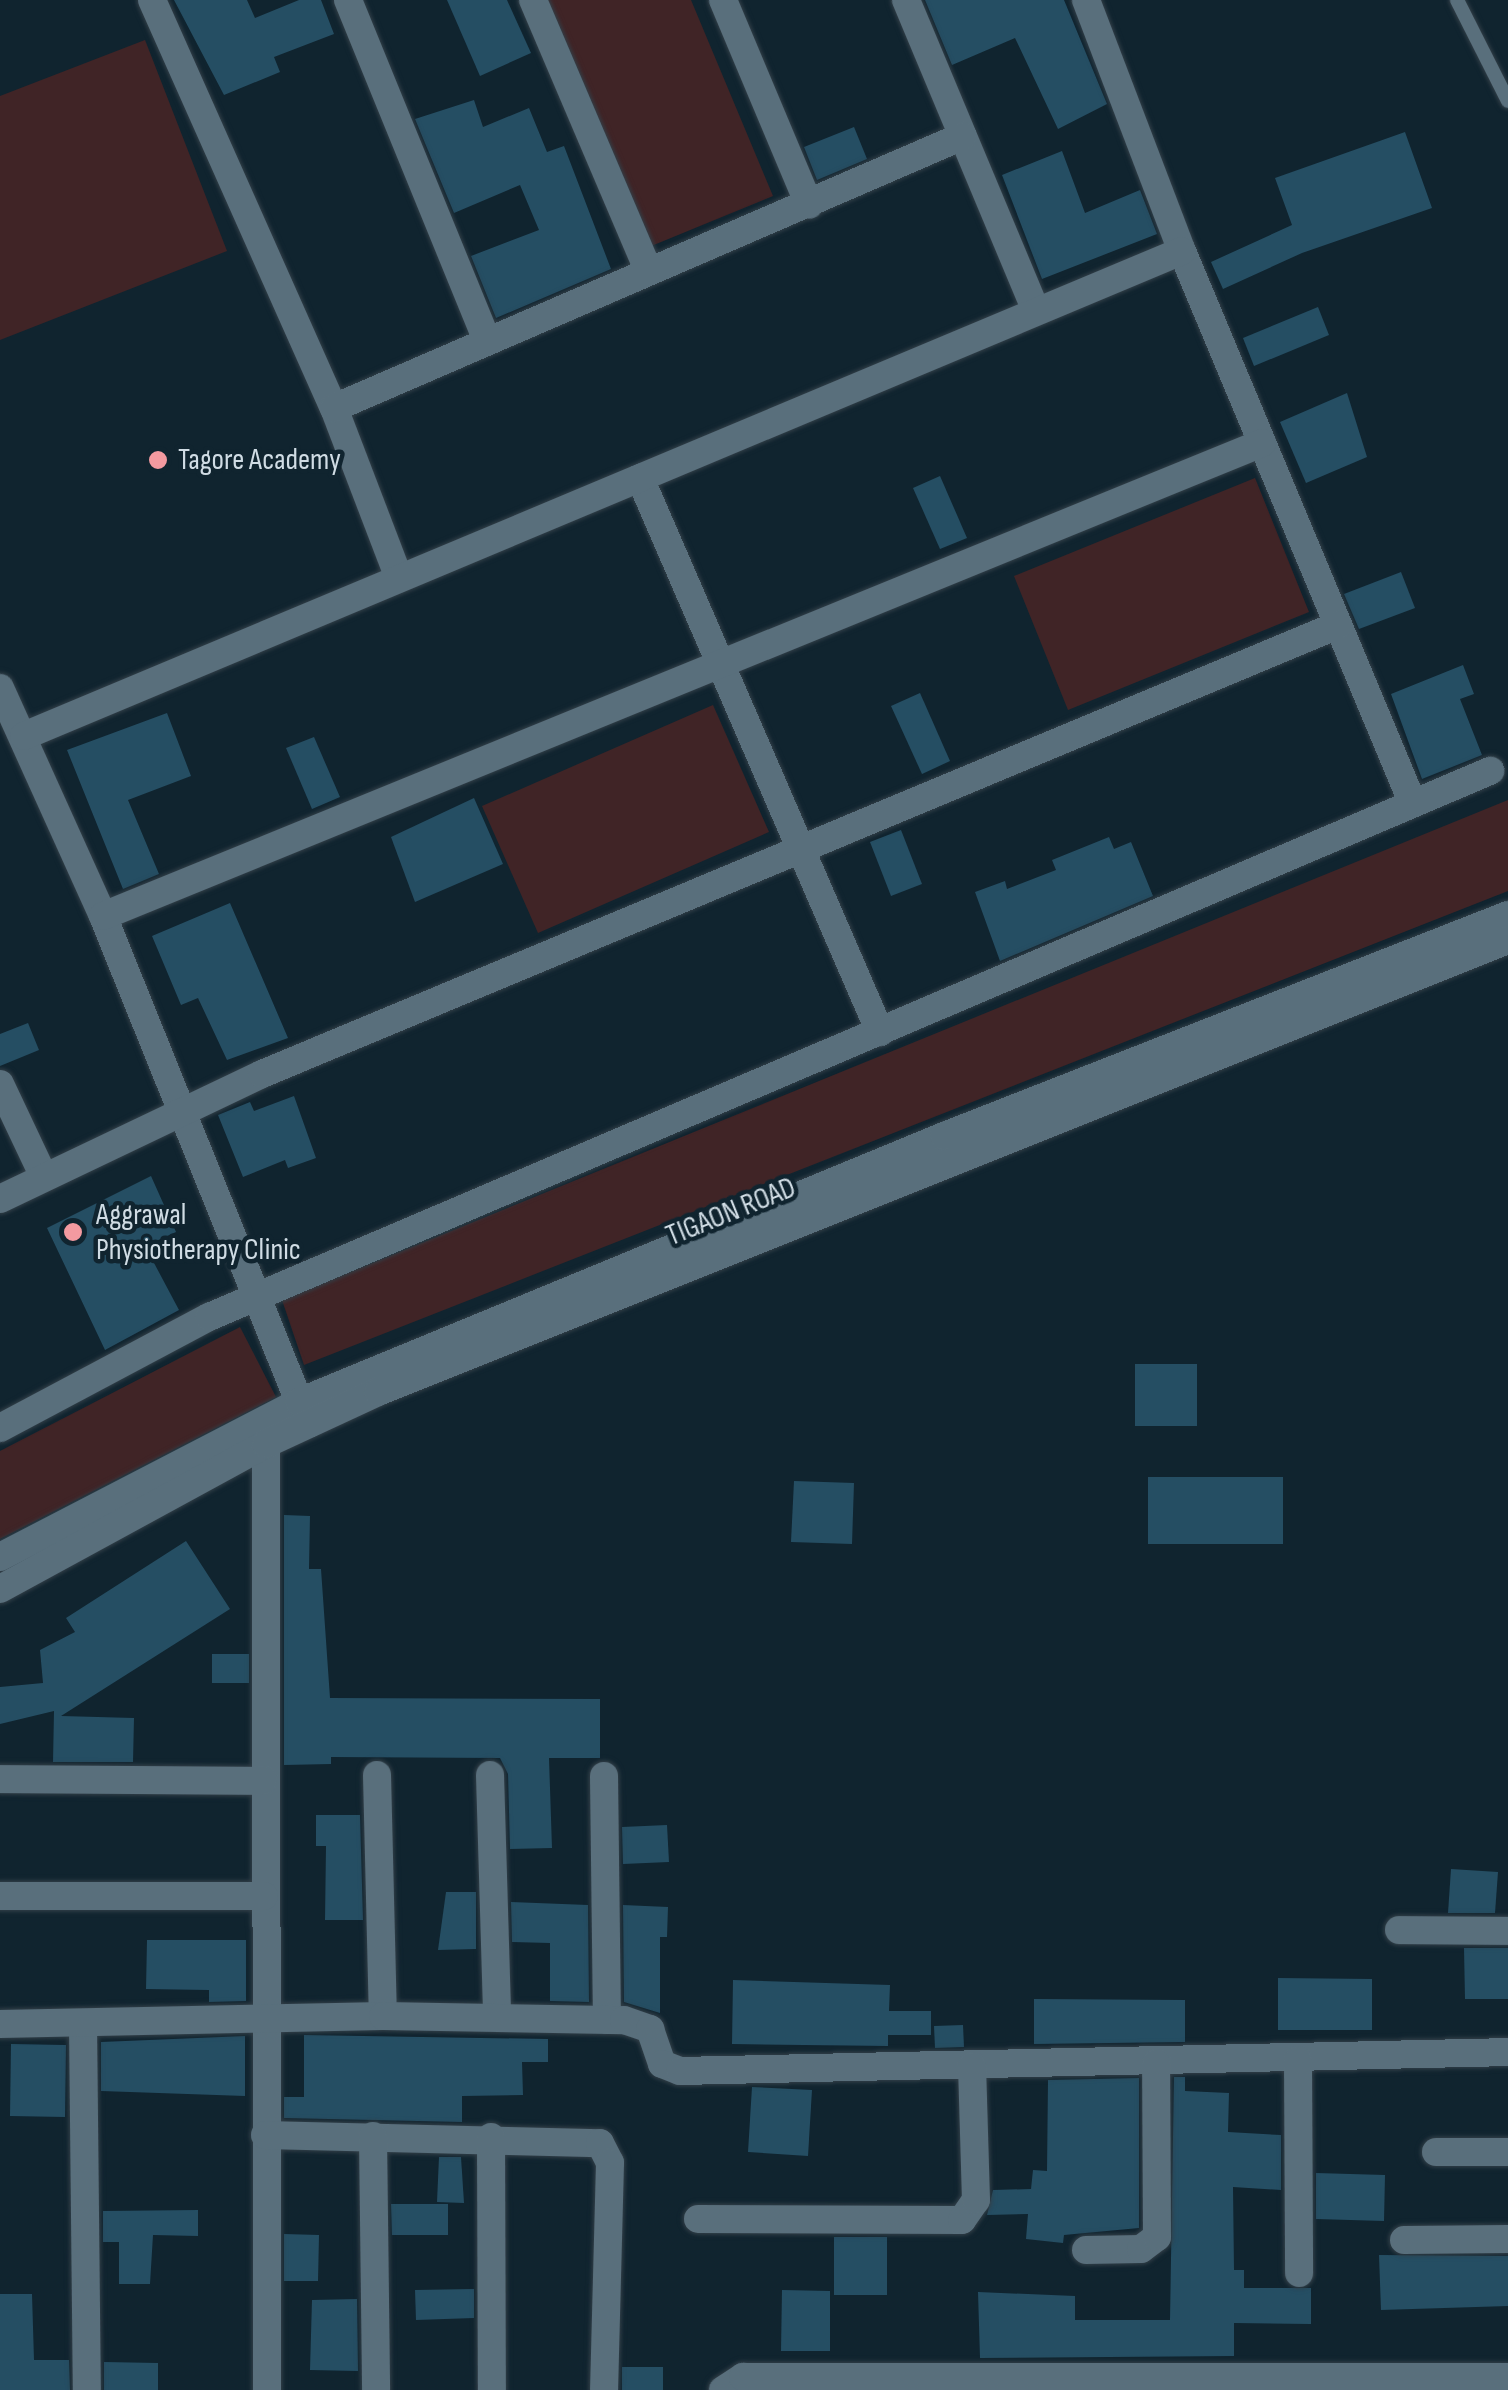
<!DOCTYPE html>
<style>
body{margin:0}
#map{position:relative;width:1508px;height:2390px;overflow:hidden;background:#10242f;font-family:"Sofia Sans Condensed",sans-serif}
div>[style]{position:absolute}
.green>*{inset:0;background:#402426}
.building>*{inset:0;background:#254e63}
.roads{filter:drop-shadow(0 0 2px #323f48) drop-shadow(0 0 2px #323f48)}
.service>*{height:14px;margin:-7px;padding:0 7px;transform-origin:7px;border-radius:7px;background:#596f7c}
.minor>*{height:28px;margin:-14px;padding:0 14px;transform-origin:14px;border-radius:14px;background:#596f7c}
.tertiary>*{height:28px;margin:-14px;padding:0 14px;transform-origin:14px;border-radius:14px;background:#596f7c}
.dots>*{width:28px;height:28px;translate:-50% -50%;box-sizing:border-box;border:5px solid #10242f;border-radius:50%}
span{translate:-50% -50%;white-space:nowrap;text-align:center;line-height:1.15;-webkit-text-stroke:9px #10242f;paint-order:stroke}
.poi-label{font-size:30px;color:#d0dce4}
.left{translate:0 -50%;text-align:left}
.street-label{font-size:30px;color:#d0dce4}
</style>
<div id="map">
<div class="green">
<i style="clip-path:polygon(540px 0,691px 0,773px 196px,644px 249px)"></i>
<i style="clip-path:polygon(145px 40px,227px 251px,0 340px,0 96px)"></i>
<i style="clip-path:polygon(1255px 478px,1309px 612px,1068px 710px,1014px 576px)"></i>
<i style="clip-path:polygon(713px 705px,769px 832px,538px 933px,482px 806px)"></i>
<i style="clip-path:polygon(1508px 800px,1508px 891px,304px 1365px,282px 1300px)"></i>
<i style="clip-path:polygon(240px 1327px,276px 1397px,0 1539px,0 1451px)"></i>
</div>
<div class="building">
<i style="clip-path:polygon(174px 0,247px 0,255px 18px,299px 0,321px 0,334px 34px,274px 57px,280px 72px,224px 95px)"></i>
<i style="clip-path:polygon(447px 0,507px 0,531px 53px,480px 76px)"></i>
<i style="clip-path:polygon(925px 0,1064px 0,1107px 104px,1058px 129px,1015px 38px,952px 65px)"></i>
<i style="clip-path:polygon(474px 100px,483px 127px,529px 108px,547px 152px,564px 146px,611px 269px,496px 318px,471px 256px,539px 230px,520px 185px,454px 213px,415px 119px)"></i>
<i style="clip-path:polygon(854px 127px,867px 159px,817px 180px,804px 147px)"></i>
<i style="clip-path:polygon(1405px 132px,1432px 208px,1302px 253px,1223px 289px,1211px 262px,1292px 225px,1275px 178px)"></i>
<i style="clip-path:polygon(1062px 151px,1085px 213px,1140px 190px,1157px 234px,1042px 279px,1002px 175px)"></i>
<i style="clip-path:polygon(1318px 307px,1329px 335px,1254px 366px,1243px 338px)"></i>
<i style="clip-path:polygon(1347px 393px,1367px 457px,1306px 483px,1280px 422px)"></i>
<i style="clip-path:polygon(940px 476px,967px 538px,940px 549px,913px 488px)"></i>
<i style="clip-path:polygon(1401px 572px,1415px 608px,1359px 629px,1344px 594px)"></i>
<i style="clip-path:polygon(1463px 665px,1474px 694px,1460px 699px,1482px 755px,1422px 779px,1391px 694px)"></i>
<i style="clip-path:polygon(920px 693px,950px 761px,922px 774px,891px 706px)"></i>
<i style="clip-path:polygon(167px 713px,191px 776px,128px 800px,159px 874px,123px 889px,67px 750px)"></i>
<i style="clip-path:polygon(314px 737px,340px 797px,312px 809px,286px 748px)"></i>
<i style="clip-path:polygon(474px 798px,503px 864px,415px 902px,391px 837px)"></i>
<i style="clip-path:polygon(901px 830px,922px 884px,891px 896px,870px 842px)"></i>
<i style="clip-path:polygon(1109px 837px,1114px 849px,1131px 842px,1153px 896px,1000px 961px,975px 892px,1005px 881px,1007px 889px,1056px 870px,1052px 860px)"></i>
<i style="clip-path:polygon(230px 903px,288px 1038px,227px 1060px,198px 998px,181px 1005px,152px 936px)"></i>
<i style="clip-path:polygon(28px 1023px,39px 1050px,0 1066px,0 1034px)"></i>
<i style="clip-path:polygon(294px 1096px,316px 1158px,288px 1168px,285px 1160px,243px 1177px,218px 1115px,250px 1102px,254px 1111px)"></i>
<i style="clip-path:polygon(151px 1176px,176px 1232px,145px 1246px,179px 1310px,105px 1350px,47px 1228px)"></i>
<i style="clip-path:polygon(1135px 1364px,1197px 1364px,1197px 1426px,1135px 1426px)"></i>
<i style="clip-path:polygon(1148px 1477px,1283px 1477px,1283px 1544px,1148px 1544px)"></i>
<i style="clip-path:polygon(794px 1481px,854px 1483px,852px 1544px,791px 1542px)"></i>
<i style="clip-path:polygon(284px 1515px,310px 1516px,309px 1569px,321px 1569px,330px 1698px,600px 1699px,600px 1758px,549px 1758px,552px 1848px,510px 1849px,508px 1774px,500px 1758px,331px 1757px,331px 1764px,284px 1765px)"></i>
<i style="clip-path:polygon(186px 1541px,230px 1609px,61px 1716px,134px 1718px,133px 1762px,53px 1762px,54px 1711px,0 1724px,0 1687px,43px 1683px,40px 1650px,75px 1632px,66px 1618px)"></i>
<i style="clip-path:polygon(212px 1654px,249px 1654px,249px 1683px,212px 1683px)"></i>
<i style="clip-path:polygon(316px 1815px,360px 1815px,363px 1920px,325px 1920px,326px 1846px,316px 1846px)"></i>
<i style="clip-path:polygon(667px 1825px,669px 1862px,623px 1864px,622px 1827px)"></i>
<i style="clip-path:polygon(1451px 1869px,1498px 1872px,1495px 1913px,1448px 1913px)"></i>
<i style="clip-path:polygon(446px 1892px,476px 1892px,476px 1949px,438px 1950px)"></i>
<i style="clip-path:polygon(511px 1902px,588px 1905px,589px 2002px,550px 2001px,550px 1943px,512px 1942px)"></i>
<i style="clip-path:polygon(623px 1905px,668px 1907px,667px 1937px,660px 1937px,660px 2013px,624px 2002px)"></i>
<i style="clip-path:polygon(147px 1940px,246px 1940px,246px 2001px,209px 2002px,209px 1990px,146px 1989px)"></i>
<i style="clip-path:polygon(1464px 1948px,1508px 1948px,1508px 1999px,1465px 1999px)"></i>
<i style="clip-path:polygon(1278px 1978px,1372px 1979px,1372px 2030px,1278px 2030px)"></i>
<i style="clip-path:polygon(733px 1980px,890px 1985px,889px 2011px,931px 2011px,931px 2035px,888px 2035px,888px 2046px,732px 2044px)"></i>
<i style="clip-path:polygon(1034px 1999px,1185px 2000px,1185px 2042px,1034px 2044px)"></i>
<i style="clip-path:polygon(963px 2025px,964px 2047px,935px 2048px,934px 2026px)"></i>
<i style="clip-path:polygon(304px 2035px,548px 2039px,548px 2062px,522px 2062px,523px 2095px,462px 2096px,462px 2122px,284px 2118px,284px 2097px,304px 2097px)"></i>
<i style="clip-path:polygon(245px 2036px,245px 2096px,101px 2091px,101px 2042px)"></i>
<i style="clip-path:polygon(11px 2044px,66px 2045px,65px 2117px,10px 2116px)"></i>
<i style="clip-path:polygon(1174px 2077px,1185px 2077px,1185px 2091px,1229px 2093px,1228px 2132px,1281px 2135px,1281px 2190px,1233px 2187px,1234px 2270px,1244px 2270px,1244px 2288px,1311px 2288px,1311px 2324px,1234px 2323px,1234px 2356px,980px 2358px,978px 2292px,1075px 2296px,1075px 2320px,1170px 2320px)"></i>
<i style="clip-path:polygon(1139px 2078px,1139px 2228px,1064px 2235px,1063px 2243px,1026px 2239px,1028px 2214px,987px 2215px,993px 2190px,1031px 2189px,1033px 2170px,1047px 2171px,1048px 2080px)"></i>
<i style="clip-path:polygon(752px 2087px,812px 2090px,808px 2156px,748px 2152px)"></i>
<i style="clip-path:polygon(439px 2157px,461px 2157px,464px 2203px,437px 2202px)"></i>
<i style="clip-path:polygon(1316px 2173px,1385px 2175px,1384px 2221px,1316px 2219px)"></i>
<i style="clip-path:polygon(391px 2204px,448px 2204px,448px 2235px,392px 2235px)"></i>
<i style="clip-path:polygon(198px 2210px,198px 2236px,153px 2235px,150px 2284px,119px 2284px,119px 2242px,103px 2242px,103px 2211px)"></i>
<i style="clip-path:polygon(284px 2234px,319px 2235px,318px 2281px,284px 2281px)"></i>
<i style="clip-path:polygon(834px 2237px,887px 2237px,887px 2295px,834px 2295px)"></i>
<i style="clip-path:polygon(1379px 2255px,1508px 2256px,1508px 2306px,1381px 2310px)"></i>
<i style="clip-path:polygon(474px 2289px,474px 2318px,416px 2320px,415px 2290px)"></i>
<i style="clip-path:polygon(782px 2290px,830px 2291px,830px 2351px,781px 2351px)"></i>
<i style="clip-path:polygon(0 2294px,32px 2294px,34px 2360px,69px 2360px,70px 2390px,0 2390px)"></i>
<i style="clip-path:polygon(357px 2299px,358px 2371px,310px 2370px,312px 2300px)"></i>
<i style="clip-path:polygon(104px 2362px,158px 2363px,158px 2390px,104px 2390px)"></i>
<i style="clip-path:polygon(622px 2367px,663px 2367px,663px 2390px,622px 2390px)"></i>
</div>
<div class="roads">
<div class="service">
<i style="left:1457px;top:0;width:113px;rotate:63.2deg"></i>
</div>
<div class="minor">
<i style="left:152px;top:0;width:447px;rotate:66deg"></i>
<i style="left:334px;top:408px;width:182px;rotate:69.1deg"></i>
<i style="left:348px;top:0;width:368px;rotate:67.8deg"></i>
<i style="left:533px;top:0;width:293px;rotate:66.9deg"></i>
<i style="left:723px;top:0;width:222px;rotate:67.2deg"></i>
<i style="left:906px;top:0;width:334px;rotate:67.3deg"></i>
<i style="left:1086px;top:0;width:269px;rotate:69.1deg"></i>
<i style="left:1182px;top:251px;width:599px;rotate:67.33deg"></i>
<i style="left:334px;top:408px;width:685px;rotate:-23.39deg"></i>
<i style="left:640px;top:478px;width:604px;rotate:66.58deg"></i>
<i style="left:0;top:688px;width:250px;rotate:65.7deg"></i>
<i style="left:103px;top:916px;width:548px;rotate:68.02deg"></i>
<i style="left:24px;top:736px;width:1255px;rotate:-22.73deg"></i>
<i style="left:103px;top:916px;width:1252px;rotate:-22.2deg"></i>
<i style="left:0;top:1084px;width:103px;rotate:64.7deg"></i>
<i style="left:0;top:1199px;width:290px;rotate:-25.5deg"></i>
<i style="left:262px;top:1074px;width:1166px;rotate:-22.65deg"></i>
<i style="left:0;top:1428px;width:237px;rotate:-28deg"></i>
<i style="left:209px;top:1317px;width:1393px;rotate:-23.09deg"></i>
<i style="left:266px;top:1444px;width:946px;rotate:89.94deg"></i>
<i style="left:377px;top:1775px;width:241px;rotate:88.6deg"></i>
<i style="left:490px;top:1775px;width:241px;rotate:88.3deg"></i>
<i style="left:604px;top:1776px;width:244px;rotate:89.3deg"></i>
<i style="left:0;top:1779px;width:263px;rotate:0.4deg"></i>
<i style="left:0;top:1896px;width:264px"></i>
<i style="left:1399px;top:1930px;width:109px;rotate:0.5deg"></i>
<i style="left:83px;top:2023px;width:367px;rotate:89.4deg"></i>
<i style="left:0;top:2024px;width:383px;rotate:-1.2deg"></i>
<i style="left:383px;top:2016px;width:241px;rotate:1deg"></i>
<i style="left:624px;top:2020px;width:28px;rotate:19deg"></i>
<i style="left:650px;top:2029px;width:37px;rotate:71deg"></i>
<i style="left:662px;top:2064px;width:19px;rotate:21deg"></i>
<i style="left:680px;top:2071px;width:828px;rotate:-1.31deg"></i>
<i style="left:1298px;top:2060px;width:213px;rotate:89.7deg"></i>
<i style="left:265px;top:2135px;width:335px;rotate:1.4deg"></i>
<i style="left:600px;top:2143px;width:22px;rotate:63deg"></i>
<i style="left:610px;top:2163px;width:227px;rotate:91.5deg"></i>
<i style="left:373px;top:2136px;width:254px;rotate:89.3deg"></i>
<i style="left:491px;top:2137px;width:253px;rotate:89.8deg"></i>
<i style="left:1436px;top:2152px;width:72px"></i>
<i style="left:698px;top:2219px;width:264px;rotate:0.2deg"></i>
<i style="left:962px;top:2220px;width:24px;rotate:-55deg"></i>
<i style="left:976px;top:2200px;width:134px;rotate:-91.7deg"></i>
<i style="left:1404px;top:2240px;width:104px;rotate:-0.6deg"></i>
<i style="left:1086px;top:2250px;width:55px;rotate:-1deg"></i>
<i style="left:1141px;top:2249px;width:20px;rotate:-37deg"></i>
<i style="left:1157px;top:2237px;width:174px;rotate:-90.3deg"></i>
<i style="left:723px;top:2390px;width:24px;rotate:-33deg"></i>
<i style="left:743px;top:2377px;width:765px"></i>
</div>
<div class="tertiary">
<i style="left:0;top:1557px;width:337px;rotate:-27.4deg"></i>
<i style="left:299px;top:1402px;width:698px;rotate:-22.41deg"></i>
<i style="left:944px;top:1136px;width:606px;rotate:-21.4deg"></i>
<i style="left:0;top:1589px;width:303px;rotate:-28.6deg"></i>
<i style="left:266px;top:1444px;width:123px;rotate:-24.9deg"></i>
<i style="left:378px;top:1392px;width:1217px;rotate:-21.8deg"></i>
</div>
</div>
<div class="dots">
<i style="left:158px;top:460px;background:#f49aa0"></i>
<i style="left:73px;top:1232px;background:#f49aa0"></i>
</div>
<div class="poi-label">
<span class="left" style="left:178px;top:460px">Tagore Academy</span>
<span class="left" style="left:96px;top:1232px">Aggrawal<br>Physiotherapy Clinic</span>
</div>
<div class="street-label">
<span style="left:731px;top:1212px;rotate:-22deg">TIGAON ROAD</span>
</div>
</div>
